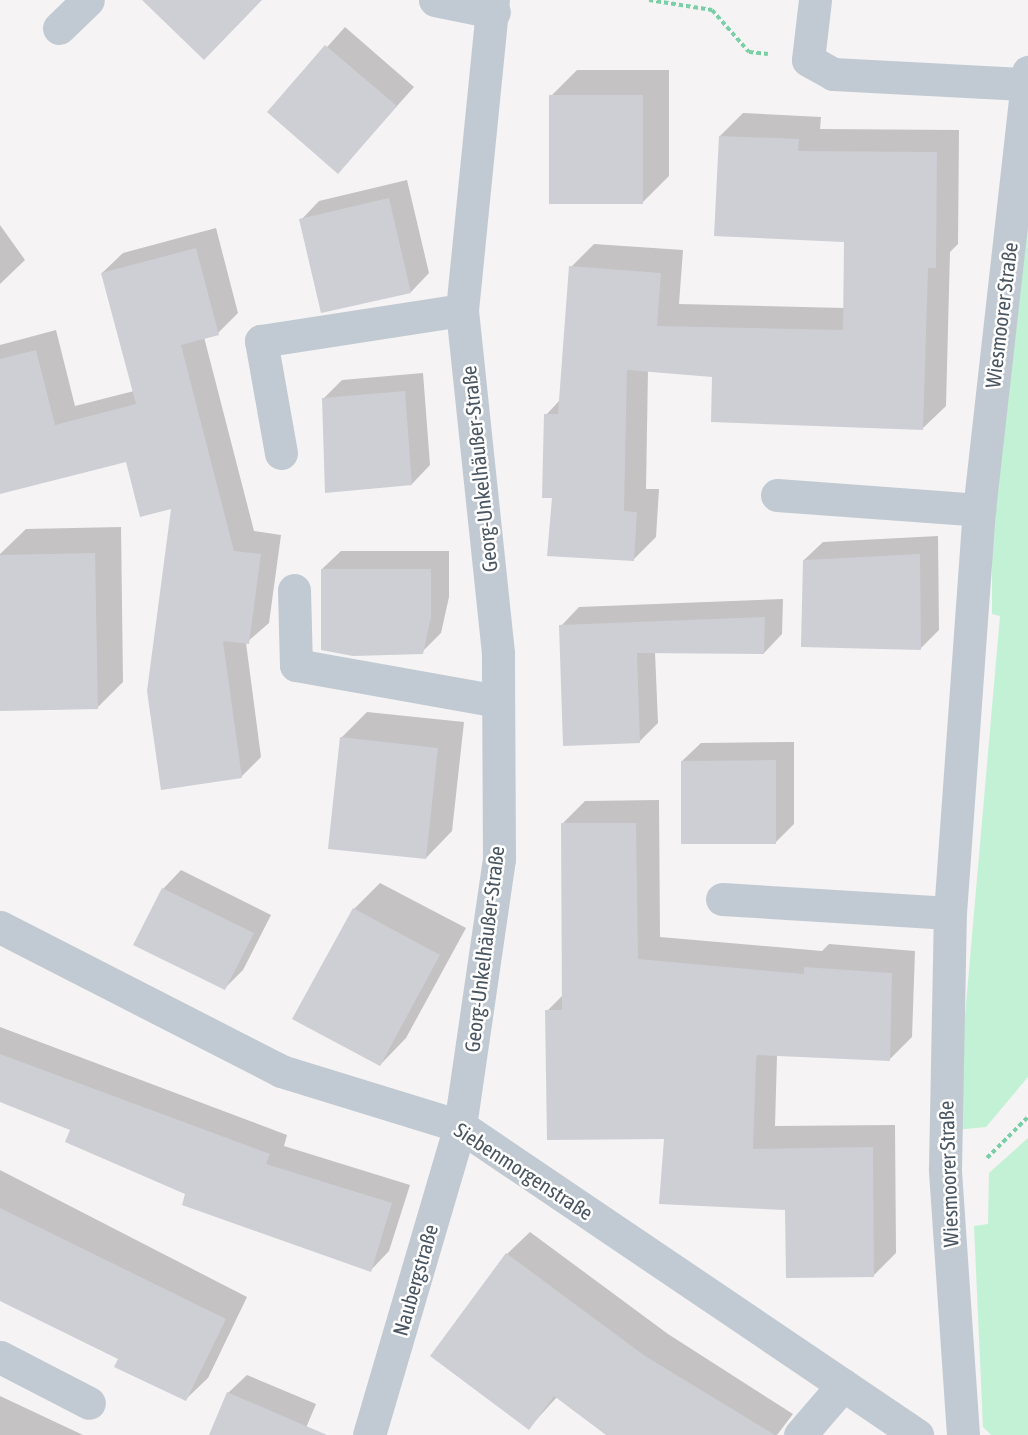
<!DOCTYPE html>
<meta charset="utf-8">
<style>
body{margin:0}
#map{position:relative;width:1028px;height:1435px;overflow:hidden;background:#f5f3f3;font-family:"Asap Condensed",sans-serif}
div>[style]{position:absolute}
.green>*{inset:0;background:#c3f1d5}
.shadow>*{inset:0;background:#0003}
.building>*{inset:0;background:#cdcfd5}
.path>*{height:4px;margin-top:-2px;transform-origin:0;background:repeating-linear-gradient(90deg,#7ad0a6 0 4.5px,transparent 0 7.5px)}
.minor>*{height:33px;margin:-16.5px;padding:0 16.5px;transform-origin:16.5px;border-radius:16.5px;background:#c1cad2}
span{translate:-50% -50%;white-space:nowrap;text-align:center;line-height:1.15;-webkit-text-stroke:5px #fff;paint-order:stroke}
.street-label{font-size:21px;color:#4a5661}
</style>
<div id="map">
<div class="green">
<i style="clip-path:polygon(1028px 217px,1028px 1077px,986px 1127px,955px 1130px,1000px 616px,992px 614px,992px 514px)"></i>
<i style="clip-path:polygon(1028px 1138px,1028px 1435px,991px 1435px,983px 1427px,974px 1226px,988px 1224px,989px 1173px)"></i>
</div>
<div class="shadow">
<i style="clip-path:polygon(345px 27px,414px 87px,338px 172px,269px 112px)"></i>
<i style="clip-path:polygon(577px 70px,669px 70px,669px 176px,642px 203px,551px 96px)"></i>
<i style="clip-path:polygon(743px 113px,821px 117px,820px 129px,959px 130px,958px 244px,950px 252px,946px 406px,923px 428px,713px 375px,648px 370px,646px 489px,659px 489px,656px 537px,633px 560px,553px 497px,546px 415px,560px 400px,571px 267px,594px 244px,683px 250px,679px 304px,844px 308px,845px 241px,720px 136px)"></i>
<i style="clip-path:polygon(407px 180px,429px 273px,411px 292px,301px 220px,319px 201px)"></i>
<i style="clip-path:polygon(0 225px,25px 260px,0 284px)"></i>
<i style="clip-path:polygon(216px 228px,238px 313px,218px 333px,204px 337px,254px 531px,281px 535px,269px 623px,246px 643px,261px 757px,241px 777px,173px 507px,127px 460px,0 492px,0 345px,56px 330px,75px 406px,134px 391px,102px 273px,123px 253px)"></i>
<i style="clip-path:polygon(423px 373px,430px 465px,412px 484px,324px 398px,342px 380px)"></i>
<i style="clip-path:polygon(121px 527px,123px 682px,97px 708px,0 610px,0 554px,26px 529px)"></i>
<i style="clip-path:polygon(938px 536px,939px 630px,920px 649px,804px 560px,823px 542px)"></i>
<i style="clip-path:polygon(341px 551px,449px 551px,449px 597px,441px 633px,422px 652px,322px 569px)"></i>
<i style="clip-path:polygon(783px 599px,782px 634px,764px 653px,655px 652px,658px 723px,639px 742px,561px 626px,579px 607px)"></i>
<i style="clip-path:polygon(367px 712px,464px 722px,452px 831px,426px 858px,341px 738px)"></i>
<i style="clip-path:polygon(794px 742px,794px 824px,776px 842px,682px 761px,701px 743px)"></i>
<i style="clip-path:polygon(659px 800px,660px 937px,822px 951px,829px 944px,915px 951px,912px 1037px,889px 1060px,777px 1055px,775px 1126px,895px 1125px,896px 1253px,873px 1276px,787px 1209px,666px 1137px,547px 1011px,564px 994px,562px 824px,585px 801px)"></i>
<i style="clip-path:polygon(181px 870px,271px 915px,243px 970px,225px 988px,163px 889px)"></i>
<i style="clip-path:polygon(380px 883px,466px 928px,406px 1038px,380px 1065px,354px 909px)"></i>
<i style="clip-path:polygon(0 1027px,287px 1135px,284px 1146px,410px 1185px,389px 1251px,371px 1270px,187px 1194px,72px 1129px,0 1100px)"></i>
<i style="clip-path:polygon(0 1170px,247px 1297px,208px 1378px,186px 1399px,120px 1358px,0 1300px)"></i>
<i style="clip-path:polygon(530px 1232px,668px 1334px,793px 1414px,777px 1435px,610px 1435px,557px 1397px,529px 1428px,507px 1254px)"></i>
<i style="clip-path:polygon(247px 1375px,316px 1404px,303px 1435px,211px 1435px,228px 1393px)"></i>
<i style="clip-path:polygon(0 1396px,83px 1435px,0 1435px)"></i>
</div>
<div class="building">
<i style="clip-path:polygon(142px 0,262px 0,204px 60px)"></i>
<i style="clip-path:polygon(325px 45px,397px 106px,338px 174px,267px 112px)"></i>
<i style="clip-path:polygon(549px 95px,643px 95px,643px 204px,549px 204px)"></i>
<i style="clip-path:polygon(719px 136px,799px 139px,798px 151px,937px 152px,936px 268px,928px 268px,923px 430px,711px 422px,712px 377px,627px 370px,624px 511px,637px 512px,634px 561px,547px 556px,552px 498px,542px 498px,544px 414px,558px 414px,569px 266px,661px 273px,657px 326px,843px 330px,844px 242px,714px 236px)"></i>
<i style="clip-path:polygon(389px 198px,411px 293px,321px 313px,299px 219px)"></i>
<i style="clip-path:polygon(196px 248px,219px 335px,181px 345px,234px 551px,261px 554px,249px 644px,223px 641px,242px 778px,161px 790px,147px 691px,171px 509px,140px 517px,126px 462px,0 494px,0 359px,36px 350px,55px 425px,136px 404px,101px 273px)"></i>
<i style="clip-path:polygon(405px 391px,412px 485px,325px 493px,322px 398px)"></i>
<i style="clip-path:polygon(95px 553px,98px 709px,0 711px,0 555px)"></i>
<i style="clip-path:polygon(920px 554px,921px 650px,801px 647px,803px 560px)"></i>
<i style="clip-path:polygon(321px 569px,431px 569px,431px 617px,423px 654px,353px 656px,321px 650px)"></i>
<i style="clip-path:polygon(765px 617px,764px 654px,637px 653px,640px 743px,563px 746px,559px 625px)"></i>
<i style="clip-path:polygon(340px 737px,438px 748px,426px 859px,328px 849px)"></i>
<i style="clip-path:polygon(776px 760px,776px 844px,681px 844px,681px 761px)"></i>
<i style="clip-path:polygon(561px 823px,636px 823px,638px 959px,804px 974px,804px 967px,892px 973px,890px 1061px,757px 1055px,756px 1062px,753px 1149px,873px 1147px,874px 1277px,786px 1278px,785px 1210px,659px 1204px,664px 1139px,547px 1140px,545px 1010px,562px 1010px)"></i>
<i style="clip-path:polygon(162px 888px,254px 933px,225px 990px,133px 945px)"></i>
<i style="clip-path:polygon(353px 908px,440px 955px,380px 1066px,292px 1019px)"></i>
<i style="clip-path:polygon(0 1054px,270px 1154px,266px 1164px,392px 1203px,371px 1272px,182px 1205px,185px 1194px,65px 1142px,70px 1130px,0 1102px)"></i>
<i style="clip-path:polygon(0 1208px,226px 1319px,186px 1401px,114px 1367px,118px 1359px,0 1301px)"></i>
<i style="clip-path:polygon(506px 1253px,645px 1356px,775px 1435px,606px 1435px,554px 1396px,529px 1430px,430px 1356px)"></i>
<i style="clip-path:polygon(227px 1392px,327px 1435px,209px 1435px)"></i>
</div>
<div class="path">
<i style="left:649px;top:0;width:64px;rotate:9deg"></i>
<i style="left:712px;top:10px;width:56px;rotate:48.6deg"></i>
<i style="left:749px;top:52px;width:19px;rotate:6deg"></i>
<i style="left:987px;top:1158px;width:58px;rotate:-45deg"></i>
</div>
<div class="minor">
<i style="left:435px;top:0;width:60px;rotate:11.5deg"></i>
<i style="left:815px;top:0;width:60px;rotate:96.7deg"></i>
<i style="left:808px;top:60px;width:29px;rotate:29deg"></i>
<i style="left:833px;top:74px;width:194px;rotate:3deg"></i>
<i style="left:59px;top:28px;width:40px;rotate:-44deg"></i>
<i style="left:281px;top:453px;width:114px;rotate:-100.1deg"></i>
<i style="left:261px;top:341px;width:203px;rotate:-8.8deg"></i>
<i style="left:777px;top:495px;width:203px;rotate:4.2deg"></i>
<i style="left:294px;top:590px;width:75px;rotate:88.5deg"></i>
<i style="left:296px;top:665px;width:205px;rotate:10.1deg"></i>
<i style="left:722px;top:899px;width:228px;rotate:3.5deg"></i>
<i style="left:0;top:927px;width:316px;rotate:27.1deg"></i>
<i style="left:281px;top:1071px;width:187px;rotate:17.1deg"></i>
<i style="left:460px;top:1126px;width:552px;rotate:34.06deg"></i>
<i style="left:0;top:1357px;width:100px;rotate:27.3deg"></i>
<i style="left:369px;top:1435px;width:322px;rotate:-73.6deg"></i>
<i style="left:460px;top:1126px;width:270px;rotate:-81.7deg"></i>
<i style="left:499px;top:859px;width:206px;rotate:-90.3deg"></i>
<i style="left:498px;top:653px;width:345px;rotate:-96deg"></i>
<i style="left:462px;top:310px;width:312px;rotate:-84.3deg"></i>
<i style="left:800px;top:1435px;width:66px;rotate:-49.3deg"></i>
<i style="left:963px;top:1435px;width:267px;rotate:-93.9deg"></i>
<i style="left:945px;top:1169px;width:256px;rotate:-88.9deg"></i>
<i style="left:950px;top:913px;width:404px;rotate:-85.9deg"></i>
<i style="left:979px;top:510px;width:441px;rotate:-83.6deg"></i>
</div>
<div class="street-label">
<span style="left:1001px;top:315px;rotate:-83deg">Wiesmoorer Straße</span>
<span style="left:479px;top:469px;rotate:-96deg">Georg-Unkelhäußer-Straße</span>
<span style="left:484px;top:949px;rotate:-83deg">Georg-Unkelhäußer-Straße</span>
<span style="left:524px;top:1171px;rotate:33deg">Siebenmorgenstraße</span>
<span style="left:948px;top:1174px;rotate:-92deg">Wiesmoorer Straße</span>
<span style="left:415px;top:1280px;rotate:-74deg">Naubergstraße</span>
</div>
</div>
